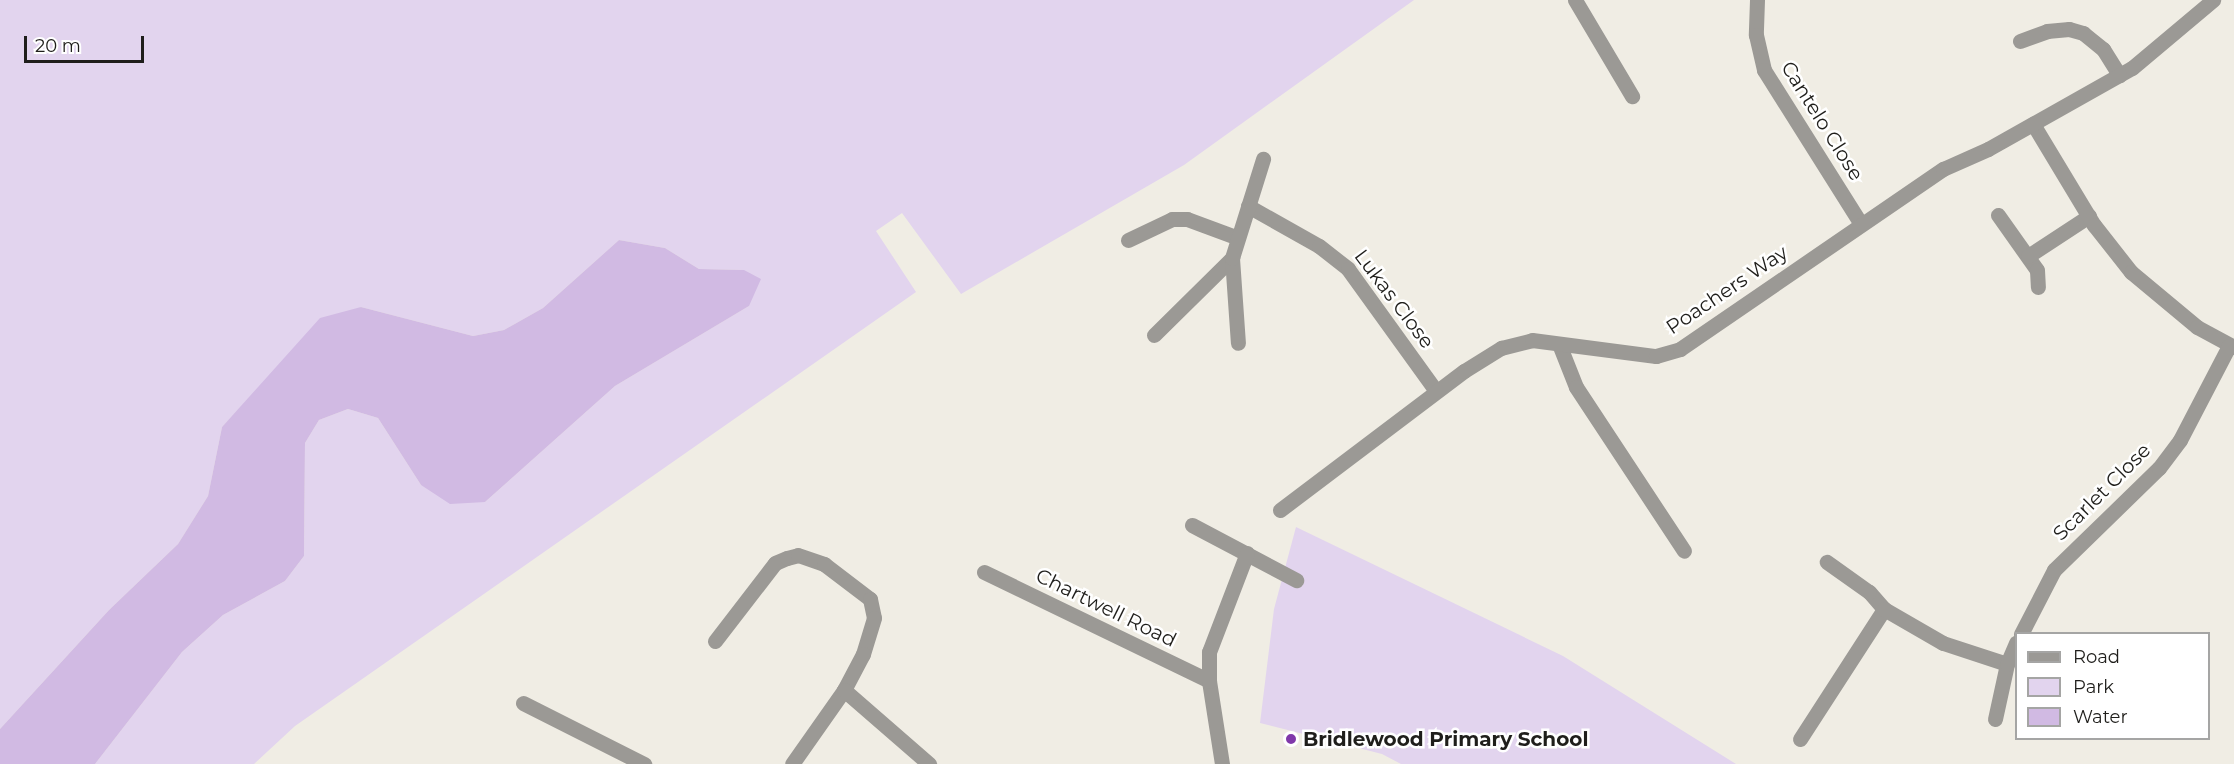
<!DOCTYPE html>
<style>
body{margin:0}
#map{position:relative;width:2234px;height:764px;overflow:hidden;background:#f0ede4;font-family:Montserrat,sans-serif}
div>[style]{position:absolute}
.green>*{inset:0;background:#e2d4ee}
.water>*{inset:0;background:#d1bae3}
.service>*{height:15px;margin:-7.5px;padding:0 7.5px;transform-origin:7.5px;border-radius:7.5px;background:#9b9995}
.minor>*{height:15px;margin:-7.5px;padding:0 7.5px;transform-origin:7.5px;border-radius:7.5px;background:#9b9995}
.dots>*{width:16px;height:16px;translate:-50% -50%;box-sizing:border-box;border:3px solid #fff;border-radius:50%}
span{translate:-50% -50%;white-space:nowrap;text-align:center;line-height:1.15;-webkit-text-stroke:5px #fff;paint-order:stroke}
.street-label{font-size:20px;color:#1f1e1b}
.poi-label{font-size:20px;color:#1f1e1b;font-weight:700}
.left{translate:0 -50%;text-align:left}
.legend{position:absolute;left:2015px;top:632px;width:195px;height:108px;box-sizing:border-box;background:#fff;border:2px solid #a5a5a4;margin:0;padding:8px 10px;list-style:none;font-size:18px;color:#1f1e1b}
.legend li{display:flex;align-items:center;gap:12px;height:30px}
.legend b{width:30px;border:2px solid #a5a5a4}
.scale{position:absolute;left:24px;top:36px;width:120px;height:27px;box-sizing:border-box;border:3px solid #1f1e1b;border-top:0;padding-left:8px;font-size:18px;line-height:21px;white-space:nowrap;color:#1f1e1b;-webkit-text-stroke:4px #fff;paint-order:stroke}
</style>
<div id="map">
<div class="green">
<i style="clip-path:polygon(0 0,1414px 0,1184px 165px,961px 294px,902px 213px,876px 231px,916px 292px,295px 726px,254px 764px,95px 764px,182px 652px,223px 615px,285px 581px,304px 556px,305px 443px,319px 420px,348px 409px,378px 418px,421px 485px,485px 502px,615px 386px,749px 306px,744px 270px,699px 269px,665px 248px,619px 240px,543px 308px,504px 330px,473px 336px,361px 307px,265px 381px,222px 427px,208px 496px,178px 544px,109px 610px,0 729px)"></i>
<i style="clip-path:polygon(1296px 527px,1563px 656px,1736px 764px,1401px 764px,1382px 754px,1260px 723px,1274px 609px)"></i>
</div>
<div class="water">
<i style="clip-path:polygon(619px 240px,665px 248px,699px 269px,744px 270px,761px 279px,749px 306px,615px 386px,485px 502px,450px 504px,421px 485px,378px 418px,348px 409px,319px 420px,305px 443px,304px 556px,285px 581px,223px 615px,182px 652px,95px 764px,0 764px,0 729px,109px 610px,178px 544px,208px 496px,222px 427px,320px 318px,361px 307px,473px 336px,504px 330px,543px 308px)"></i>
</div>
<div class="service">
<i style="left:1575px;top:0;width:112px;rotate:59.3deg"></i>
<i style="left:2020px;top:41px;width:29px;rotate:-20deg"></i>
<i style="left:2047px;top:31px;width:22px;rotate:-5deg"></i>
<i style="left:2069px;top:29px;width:15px;rotate:16deg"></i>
<i style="left:2083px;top:33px;width:26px;rotate:39deg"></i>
<i style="left:2103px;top:49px;width:31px;rotate:58deg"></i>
<i style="left:1998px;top:215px;width:67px;rotate:54.7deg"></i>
<i style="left:2037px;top:270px;width:17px;rotate:87deg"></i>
<i style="left:1128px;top:240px;width:49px;rotate:-25.5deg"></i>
<i style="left:1172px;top:219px;width:15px"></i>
<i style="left:1187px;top:219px;width:54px;rotate:20.4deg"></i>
<i style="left:2028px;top:256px;width:73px;rotate:-33.3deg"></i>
<i style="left:1154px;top:335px;width:110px;rotate:-44.6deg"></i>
<i style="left:1232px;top:258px;width:85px;rotate:86deg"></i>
<i style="left:1559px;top:344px;width:46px;rotate:68.4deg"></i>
<i style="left:1576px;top:387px;width:196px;rotate:56.6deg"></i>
<i style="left:984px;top:572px;width:250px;rotate:25.8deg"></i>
<i style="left:1800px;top:739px;width:155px;rotate:-57.1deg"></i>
<i style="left:1884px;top:609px;width:23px;rotate:-131deg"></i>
<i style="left:1869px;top:592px;width:52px;rotate:-144.5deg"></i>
</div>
<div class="minor">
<i style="left:1757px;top:0;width:35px;rotate:92deg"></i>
<i style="left:1756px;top:35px;width:36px;rotate:77deg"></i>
<i style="left:1764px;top:70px;width:182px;rotate:57.8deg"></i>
<i style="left:2033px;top:124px;width:118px;rotate:58.9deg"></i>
<i style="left:2094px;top:225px;width:60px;rotate:51.8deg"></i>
<i style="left:2131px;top:272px;width:86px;rotate:39.8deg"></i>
<i style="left:2197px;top:327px;width:42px;rotate:28.4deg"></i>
<i style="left:1248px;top:206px;width:81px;rotate:29.4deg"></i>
<i style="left:1319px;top:246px;width:37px;rotate:38deg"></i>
<i style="left:1348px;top:269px;width:150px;rotate:54.2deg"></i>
<i style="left:1232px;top:258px;width:104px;rotate:-72.6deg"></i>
<i style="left:1280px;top:510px;width:231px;rotate:-37.1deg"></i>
<i style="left:1464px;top:371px;width:44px;rotate:-31.9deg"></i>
<i style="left:1501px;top:348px;width:32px;rotate:-14deg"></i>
<i style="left:1532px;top:340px;width:125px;rotate:7.4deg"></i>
<i style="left:1656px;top:356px;width:25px;rotate:-16deg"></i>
<i style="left:1680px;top:349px;width:319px;rotate:-34.4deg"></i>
<i style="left:1943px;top:169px;width:49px;rotate:-24deg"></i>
<i style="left:1988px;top:149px;width:165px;rotate:-29.4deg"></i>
<i style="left:2132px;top:68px;width:106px;rotate:-40deg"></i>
<i style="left:1192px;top:525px;width:118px;rotate:27.9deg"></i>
<i style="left:1884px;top:609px;width:68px;rotate:30deg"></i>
<i style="left:1943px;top:643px;width:67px;rotate:18.2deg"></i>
<i style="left:2021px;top:634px;width:72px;rotate:-62.7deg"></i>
<i style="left:2054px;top:570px;width:146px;rotate:-44.2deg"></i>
<i style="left:2159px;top:468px;width:35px;rotate:-53deg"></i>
<i style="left:2180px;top:440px;width:106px;rotate:-62.5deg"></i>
<i style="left:715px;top:641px;width:98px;rotate:-52.4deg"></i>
<i style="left:775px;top:563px;width:13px;rotate:-23deg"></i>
<i style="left:787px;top:558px;width:11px;rotate:-15deg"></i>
<i style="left:798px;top:555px;width:28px;rotate:19deg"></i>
<i style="left:824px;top:564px;width:58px;rotate:37.3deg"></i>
<i style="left:870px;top:599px;width:19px;rotate:78deg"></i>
<i style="left:874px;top:618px;width:38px;rotate:107deg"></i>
<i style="left:863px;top:654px;width:41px;rotate:117.8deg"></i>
<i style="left:844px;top:690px;width:90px;rotate:125.1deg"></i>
<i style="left:844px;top:690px;width:113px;rotate:41deg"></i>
<i style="left:523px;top:703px;width:136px;rotate:26.8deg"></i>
<i style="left:1995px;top:719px;width:56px;rotate:-77.7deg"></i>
<i style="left:2007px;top:664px;width:23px;rotate:-67deg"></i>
<i style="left:1222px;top:764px;width:84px;rotate:-98.9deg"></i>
<i style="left:1209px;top:681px;width:29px;rotate:-90deg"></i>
<i style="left:1209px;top:652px;width:106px;rotate:-69deg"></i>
</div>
<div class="dots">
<i style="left:1291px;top:739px;background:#8038aa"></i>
</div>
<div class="street-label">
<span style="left:1822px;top:121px;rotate:58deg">Cantelo Close</span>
<span style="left:1727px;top:290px;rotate:-34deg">Poachers Way</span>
<span style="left:1394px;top:299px;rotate:53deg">Lukas Close</span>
<span style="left:2102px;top:492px;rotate:-45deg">Scarlet Close</span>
<span style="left:1106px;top:608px;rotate:26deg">Chartwell Road</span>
</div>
<div class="poi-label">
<span class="left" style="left:1303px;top:739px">Bridlewood Primary School</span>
</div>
<ul class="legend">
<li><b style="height:8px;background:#9b9995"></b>Road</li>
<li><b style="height:16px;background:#e2d4ee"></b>Park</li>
<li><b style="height:16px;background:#d1bae3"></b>Water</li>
</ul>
<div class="scale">20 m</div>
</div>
